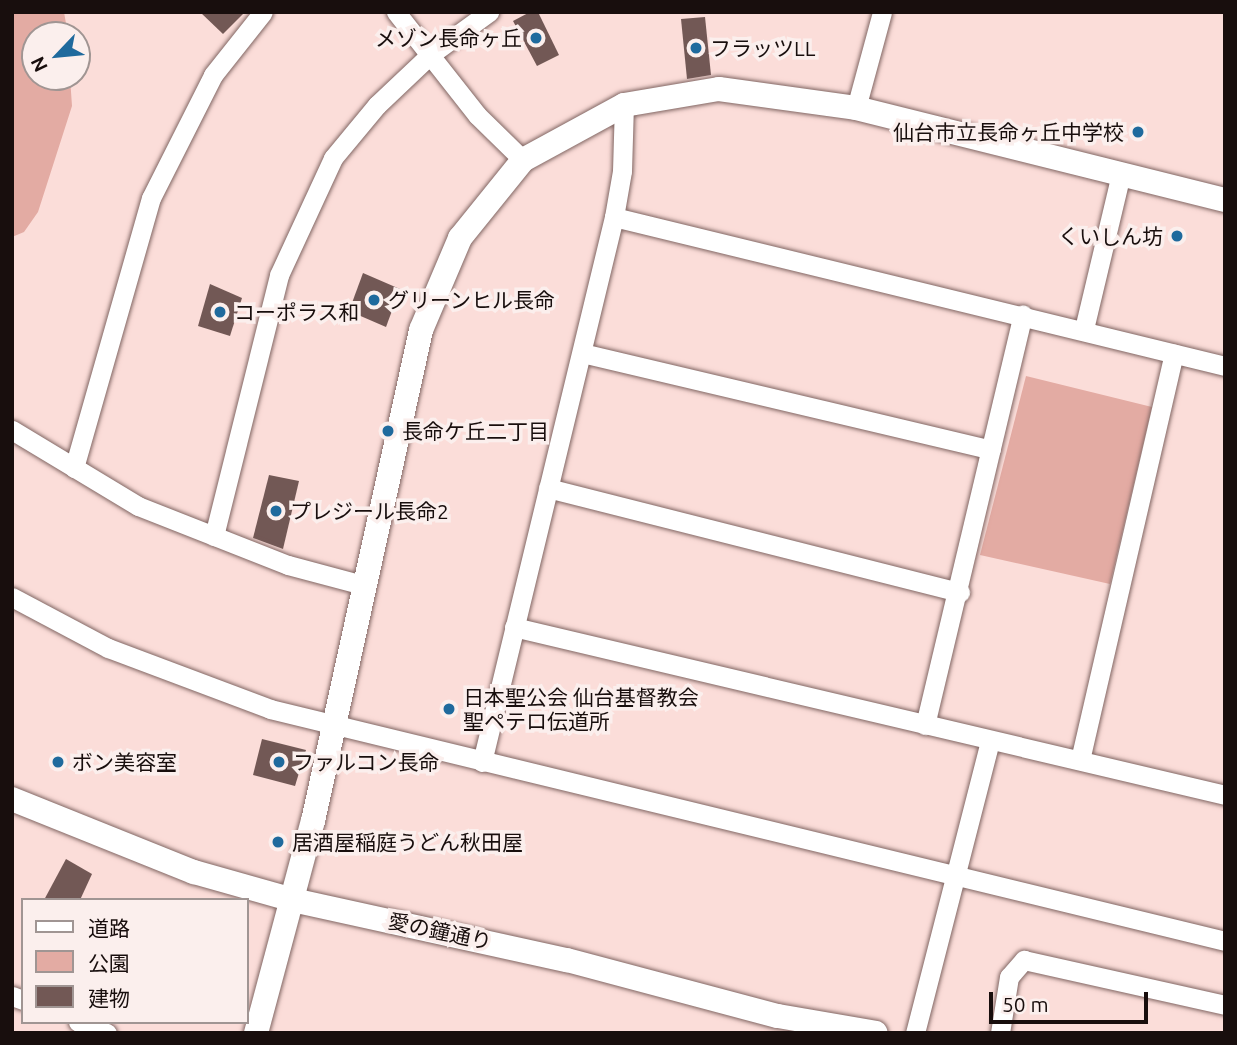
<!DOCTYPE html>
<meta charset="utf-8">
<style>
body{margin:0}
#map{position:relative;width:1237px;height:1045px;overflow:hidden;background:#fbddd9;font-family:Ubuntu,"Noto Sans JP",sans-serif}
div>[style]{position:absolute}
.green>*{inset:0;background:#e3aba3}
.building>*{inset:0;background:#725855}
.roads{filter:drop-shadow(0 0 2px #816663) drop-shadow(0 0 2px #816663)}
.minor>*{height:19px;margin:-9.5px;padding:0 9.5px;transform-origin:9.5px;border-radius:9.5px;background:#fff}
.tertiary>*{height:24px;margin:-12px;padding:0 12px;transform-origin:12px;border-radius:12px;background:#fff}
.dots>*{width:19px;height:19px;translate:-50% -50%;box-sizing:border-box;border:4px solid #fbefed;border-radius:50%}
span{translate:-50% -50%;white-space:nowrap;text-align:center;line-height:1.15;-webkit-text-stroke:7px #fbefed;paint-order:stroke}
.poi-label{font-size:21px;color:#180e0d}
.right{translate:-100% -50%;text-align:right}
.left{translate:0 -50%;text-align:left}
.street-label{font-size:21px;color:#180e0d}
.frame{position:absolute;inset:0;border:14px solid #180e0d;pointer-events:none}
.legend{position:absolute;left:21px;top:898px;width:228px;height:126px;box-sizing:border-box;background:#fbefed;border:2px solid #a09593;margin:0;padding:9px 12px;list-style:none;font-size:21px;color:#180e0d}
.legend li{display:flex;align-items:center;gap:14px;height:35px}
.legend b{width:35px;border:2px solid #a09593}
.north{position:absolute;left:21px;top:21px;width:70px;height:70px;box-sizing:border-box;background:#fbefed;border:2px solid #a09593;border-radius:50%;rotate:244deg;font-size:19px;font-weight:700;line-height:28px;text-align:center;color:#180e0d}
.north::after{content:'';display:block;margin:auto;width:24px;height:32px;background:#1f6a9d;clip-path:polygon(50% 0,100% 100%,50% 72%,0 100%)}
.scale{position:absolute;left:989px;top:992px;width:159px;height:32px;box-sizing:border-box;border:4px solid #180e0d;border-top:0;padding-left:9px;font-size:21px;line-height:24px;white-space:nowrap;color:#180e0d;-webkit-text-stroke:5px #fbefed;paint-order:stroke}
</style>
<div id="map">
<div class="green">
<i style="clip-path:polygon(12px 12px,64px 12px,68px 35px,35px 35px,35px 77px,70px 77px,72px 106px,38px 212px,24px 232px,12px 237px)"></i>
<i style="clip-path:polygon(1026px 376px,1152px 407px,1110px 584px,980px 555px)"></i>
</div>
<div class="building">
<i style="clip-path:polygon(200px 12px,245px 12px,223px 34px)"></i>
<i style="clip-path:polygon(530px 12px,538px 12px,559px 55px,537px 66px,513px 21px)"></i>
<i style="clip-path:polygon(705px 17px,711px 75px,687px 79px,681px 19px)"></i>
<i style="clip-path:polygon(363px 273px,400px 289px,386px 327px,349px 311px)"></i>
<i style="clip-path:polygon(210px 284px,242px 298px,230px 336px,198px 326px)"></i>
<i style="clip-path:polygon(269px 475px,299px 481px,283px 549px,253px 538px)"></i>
<i style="clip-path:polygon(262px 739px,306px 750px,295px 786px,253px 775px)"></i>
<i style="clip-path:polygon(66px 859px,92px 874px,80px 900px,44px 900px)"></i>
</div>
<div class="roads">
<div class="minor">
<i style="left:396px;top:12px;width:131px;rotate:51.8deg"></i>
<i style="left:477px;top:115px;width:64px;rotate:44.4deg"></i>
<i style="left:856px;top:108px;width:99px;rotate:-74.8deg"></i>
<i style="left:614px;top:217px;width:629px;rotate:13.7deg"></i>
<i style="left:1084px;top:329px;width:155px;rotate:-76.6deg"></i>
<i style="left:582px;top:353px;width:420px;rotate:13.3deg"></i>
<i style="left:12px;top:430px;width:147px;rotate:31.1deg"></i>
<i style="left:138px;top:506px;width:161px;rotate:21.5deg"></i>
<i style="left:288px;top:565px;width:78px;rotate:14.9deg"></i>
<i style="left:74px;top:468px;width:281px;rotate:-74.1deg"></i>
<i style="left:151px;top:198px;width:138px;rotate:-63.2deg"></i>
<i style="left:213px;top:75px;width:80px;rotate:-51.6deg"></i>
<i style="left:548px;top:488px;width:425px;rotate:14.2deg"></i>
<i style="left:214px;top:536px;width:269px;rotate:-76deg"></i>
<i style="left:279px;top:275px;width:129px;rotate:-65.2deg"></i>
<i style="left:333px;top:158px;width:69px;rotate:-50.3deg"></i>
<i style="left:377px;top:105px;width:74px;rotate:-43.4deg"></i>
<i style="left:431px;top:54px;width:72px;rotate:-35.9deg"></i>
<i style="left:12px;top:597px;width:109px;rotate:28deg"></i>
<i style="left:108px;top:648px;width:173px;rotate:20.6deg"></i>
<i style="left:270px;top:709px;width:983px;rotate:13.65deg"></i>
<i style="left:514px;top:627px;width:731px;rotate:13.29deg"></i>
<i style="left:925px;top:725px;width:422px;rotate:-76.6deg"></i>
<i style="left:1080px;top:760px;width:417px;rotate:-77deg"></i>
<i style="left:482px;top:762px;width:561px;rotate:-76.39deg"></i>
<i style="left:614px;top:217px;width:47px;rotate:-80.1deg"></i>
<i style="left:622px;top:171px;width:66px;rotate:-88.3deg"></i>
<i style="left:12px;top:996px;width:12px;rotate:20deg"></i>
<i style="left:78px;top:1022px;width:31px;rotate:21deg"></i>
<i style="left:915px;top:1033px;width:302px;rotate:-75.6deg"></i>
<i style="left:1000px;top:1033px;width:57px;rotate:-80.9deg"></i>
<i style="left:1009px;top:977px;width:23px;rotate:-49deg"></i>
<i style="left:1024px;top:960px;width:206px;rotate:12.6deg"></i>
</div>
<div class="tertiary">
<i style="left:12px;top:799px;width:196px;rotate:21.9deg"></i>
<i style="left:194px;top:872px;width:103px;rotate:15.8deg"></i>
<i style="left:293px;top:900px;width:280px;rotate:12.4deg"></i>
<i style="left:567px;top:960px;width:218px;rotate:14.9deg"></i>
<i style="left:778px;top:1016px;width:99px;rotate:9.8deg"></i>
<i style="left:256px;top:1033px;width:220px;rotate:-75deg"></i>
<i style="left:313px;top:821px;width:503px;rotate:-77.59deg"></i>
<i style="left:421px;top:330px;width:100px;rotate:-67deg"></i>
<i style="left:460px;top:238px;width:100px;rotate:-51.1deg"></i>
<i style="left:523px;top:160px;width:115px;rotate:-28.6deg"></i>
<i style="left:624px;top:105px;width:96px;rotate:-9.6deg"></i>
<i style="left:719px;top:89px;width:138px;rotate:7.9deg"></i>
<i style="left:856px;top:108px;width:380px;rotate:14deg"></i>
</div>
</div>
<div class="dots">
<i style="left:536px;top:38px;background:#1f6a9d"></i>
<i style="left:696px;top:48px;background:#1f6a9d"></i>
<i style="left:1138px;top:132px;background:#1f6a9d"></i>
<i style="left:1177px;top:236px;background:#1f6a9d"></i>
<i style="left:374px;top:300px;background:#1f6a9d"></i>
<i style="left:220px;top:312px;background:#1f6a9d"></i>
<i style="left:388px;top:431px;background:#1f6a9d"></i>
<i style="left:276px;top:511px;background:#1f6a9d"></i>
<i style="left:449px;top:709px;background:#1f6a9d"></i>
<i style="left:58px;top:762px;background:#1f6a9d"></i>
<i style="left:279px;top:762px;background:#1f6a9d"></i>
<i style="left:278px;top:842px;background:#1f6a9d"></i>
</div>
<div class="poi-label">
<span class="right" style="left:522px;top:38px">メゾン長命ヶ丘</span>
<span class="left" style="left:710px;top:48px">フラッツLL</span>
<span class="right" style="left:1124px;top:132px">仙台市立長命ヶ丘中学校</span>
<span class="right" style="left:1163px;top:236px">くいしん坊</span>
<span class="left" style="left:388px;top:300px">グリーンヒル長命</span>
<span class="left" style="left:234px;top:312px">コーポラス和</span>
<span class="left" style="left:402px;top:431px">長命ケ丘二丁目</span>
<span class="left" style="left:290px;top:511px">プレジール長命2</span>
<span class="left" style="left:463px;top:709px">日本聖公会 仙台基督教会<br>聖ペテロ伝道所</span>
<span class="left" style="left:72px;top:762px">ボン美容室</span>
<span class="left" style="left:293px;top:762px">ファルコン長命</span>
<span class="left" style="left:292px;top:842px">居酒屋稲庭うどん秋田屋</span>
</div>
<div class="street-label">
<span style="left:440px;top:931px;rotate:12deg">愛の鐘通り</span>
</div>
<div class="frame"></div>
<ul class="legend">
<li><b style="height:9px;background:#fff"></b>道路</li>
<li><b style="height:19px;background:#e3aba3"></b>公園</li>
<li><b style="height:19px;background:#725855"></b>建物</li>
</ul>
<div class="north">N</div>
<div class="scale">50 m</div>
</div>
